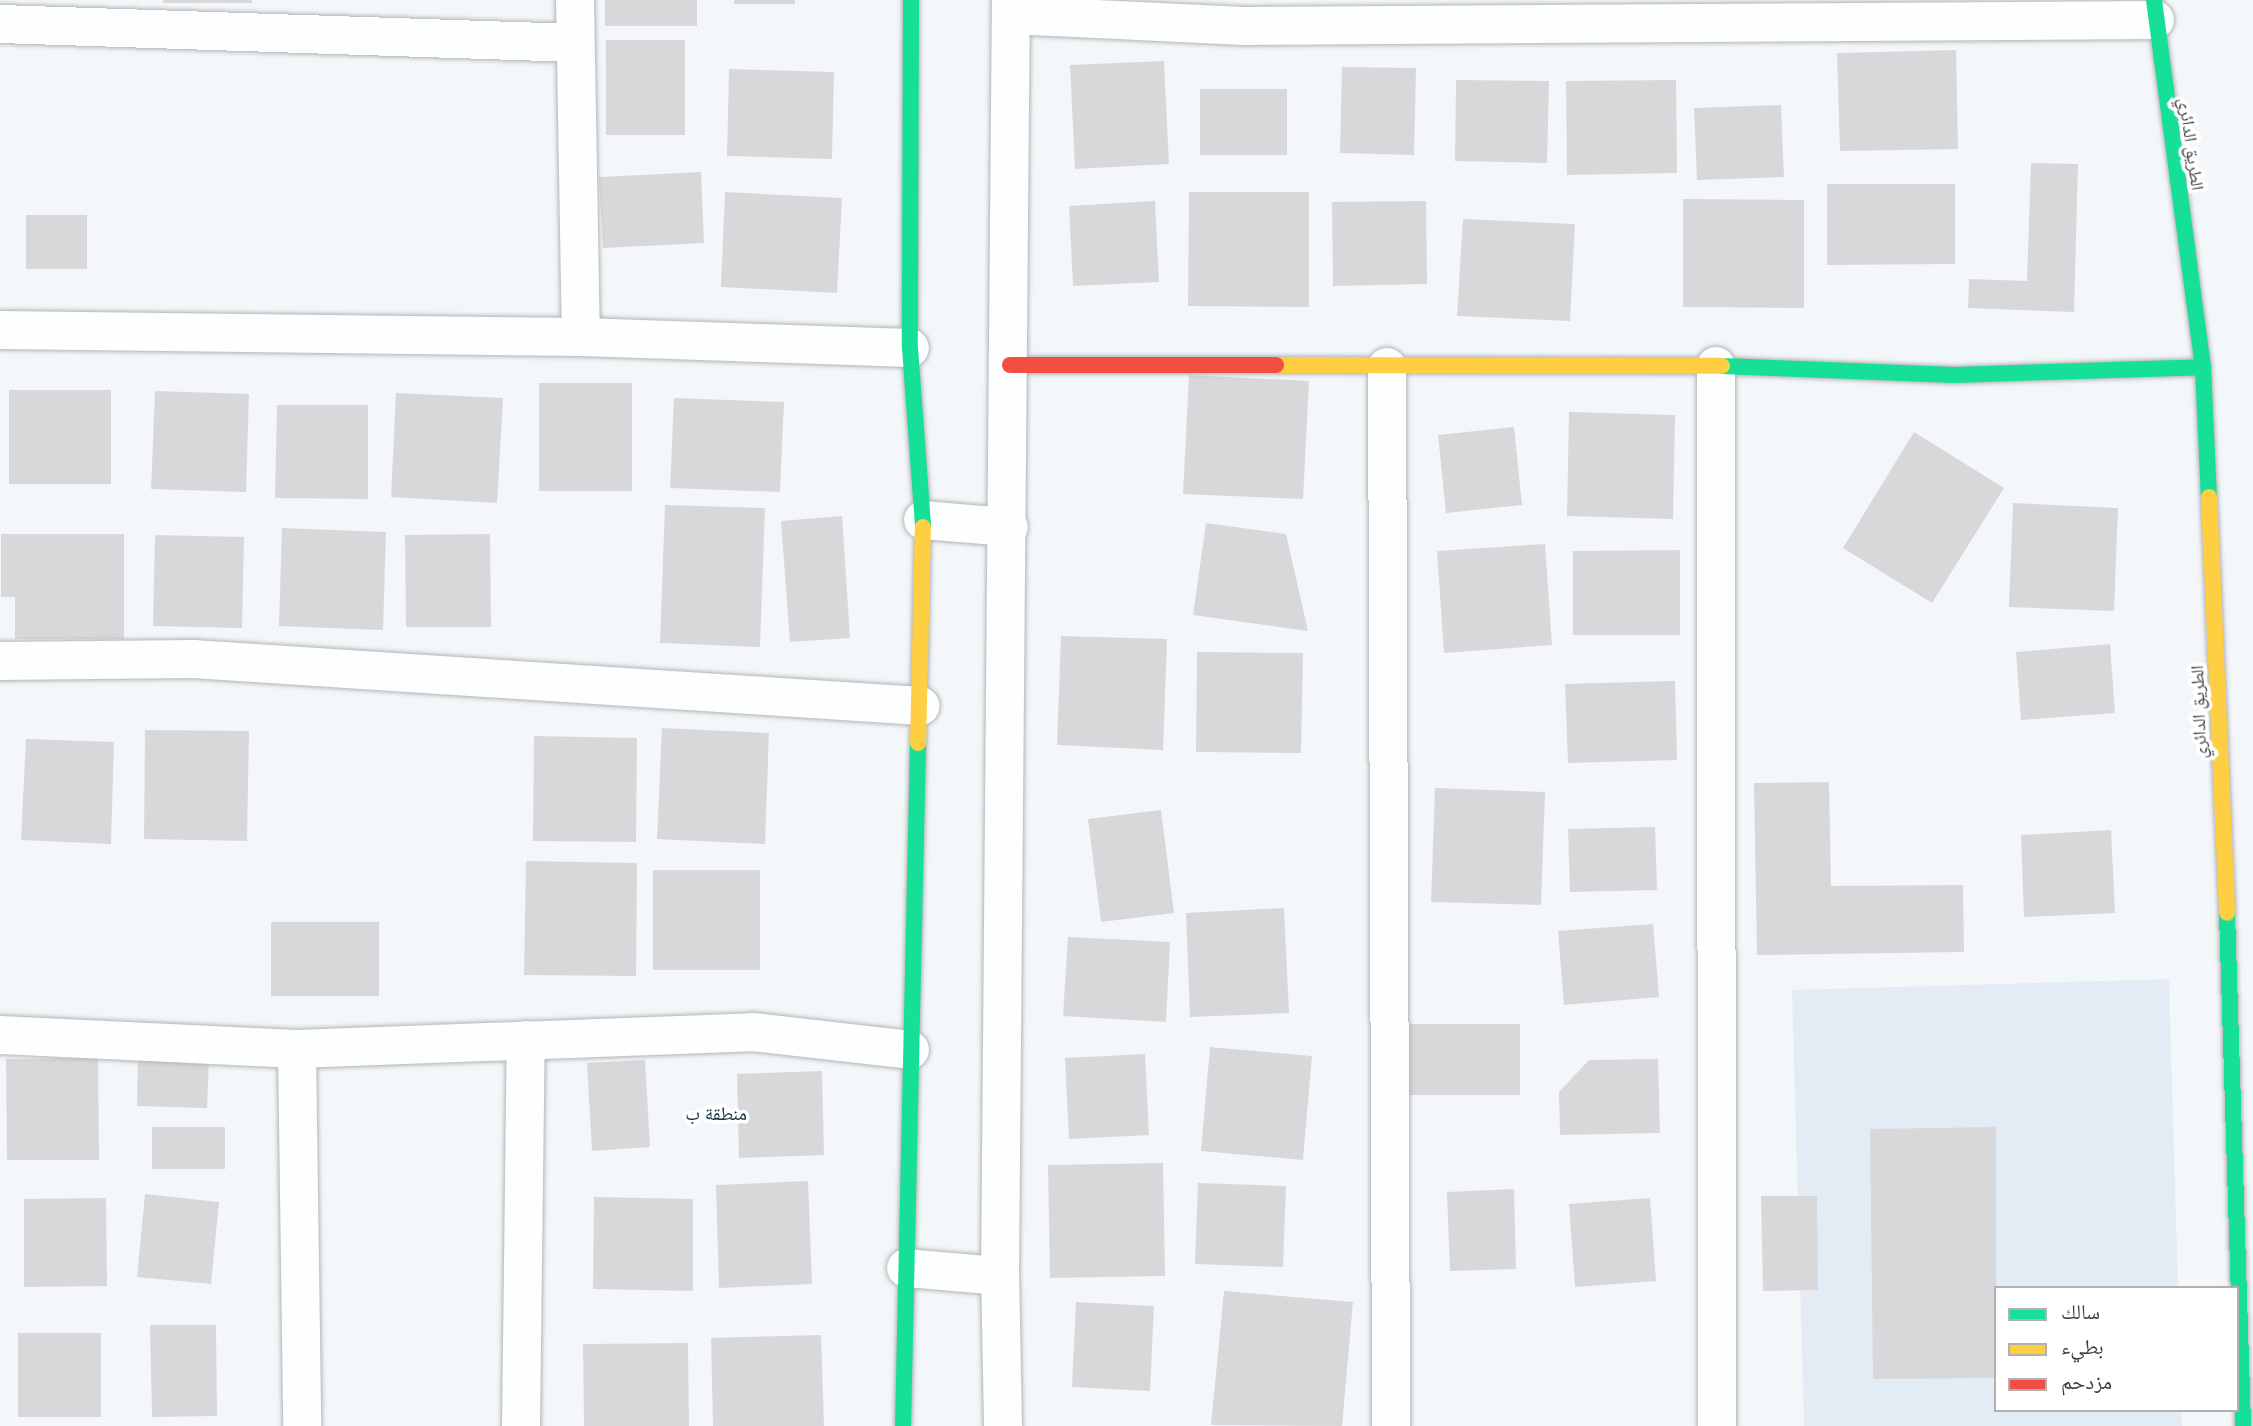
<!DOCTYPE html>
<meta charset="utf-8">
<style>
body{margin:0}
#map{position:relative;width:2253px;height:1426px;overflow:hidden;background:#f4f7fa;font-family:"Noto Sans","Noto Naskh Arabic",sans-serif}
div>[style]{position:absolute}
.built>*{inset:0;background:#e3ecf4}
.building>*{inset:0;background:#d8d8da}
.roads{filter:drop-shadow(0 0 2px #b3b5b7) drop-shadow(0 0 2px #b3b5b7)}
.street>*{height:38px;margin:-19px;padding:0 19px;transform-origin:19px;border-radius:19px;background:#fdfefe}
.fast>*{height:16px;margin:-8px;padding:0 8px;transform-origin:8px;border-radius:8px;background:#16e098}
.slow>*{height:16px;margin:-8px;padding:0 8px;transform-origin:8px;border-radius:8px;background:#ffcf43}
.jam>*{height:16px;margin:-8px;padding:0 8px;transform-origin:8px;border-radius:8px;background:#f24e42}
span{translate:-50% -50%;white-space:nowrap;text-align:center;line-height:1.15;-webkit-text-stroke:7px #fff;paint-order:stroke}
.street-label{font-size:18px;color:#3b3d40}
.neighbourhood-label{font-size:19px;color:#14333c}
.legend{position:absolute;left:1994px;top:1286px;width:245px;height:126px;box-sizing:border-box;background:#fff;border:2px solid #b1b1b3;margin:0;padding:9px 12px;list-style:none;font-size:21px;color:#3b3d40}
.legend li{display:flex;align-items:center;gap:14px;height:35px}
.legend b{width:35px;border:2px solid #b1b1b3}
</style>
<div id="map">
<div class="built">
<i style="clip-path:polygon(2169px 979px,2178px 1288px,1996px 1288px,1996px 1410px,2181px 1410px,2182px 1426px,1804px 1426px,1792px 990px)"></i>
</div>
<div class="building">
<i style="clip-path:polygon(163px 0,252px 0,252px 3px,163px 3px)"></i>
<i style="clip-path:polygon(605px 0,697px 0,697px 26px,605px 26px)"></i>
<i style="clip-path:polygon(734px 0,795px 0,795px 4px,734px 4px)"></i>
<i style="clip-path:polygon(606px 40px,685px 40px,685px 135px,606px 135px)"></i>
<i style="clip-path:polygon(1956px 50px,1958px 149px,1840px 151px,1837px 53px)"></i>
<i style="clip-path:polygon(1164px 61px,1169px 164px,1075px 169px,1070px 65px)"></i>
<i style="clip-path:polygon(1342px 67px,1416px 68px,1414px 155px,1340px 153px)"></i>
<i style="clip-path:polygon(729px 69px,834px 72px,832px 159px,727px 156px)"></i>
<i style="clip-path:polygon(1456px 80px,1549px 81px,1547px 163px,1455px 161px)"></i>
<i style="clip-path:polygon(1676px 80px,1677px 173px,1567px 175px,1566px 81px)"></i>
<i style="clip-path:polygon(1200px 89px,1287px 89px,1287px 155px,1200px 155px)"></i>
<i style="clip-path:polygon(1781px 105px,1784px 177px,1697px 180px,1694px 108px)"></i>
<i style="clip-path:polygon(2031px 163px,2078px 164px,2074px 312px,1968px 308px,1969px 279px,2027px 281px)"></i>
<i style="clip-path:polygon(701px 172px,704px 243px,603px 248px,599px 177px)"></i>
<i style="clip-path:polygon(1827px 184px,1955px 184px,1955px 264px,1827px 265px)"></i>
<i style="clip-path:polygon(725px 192px,842px 198px,837px 293px,721px 287px)"></i>
<i style="clip-path:polygon(1189px 192px,1309px 192px,1309px 307px,1188px 306px)"></i>
<i style="clip-path:polygon(1683px 199px,1804px 200px,1804px 308px,1683px 307px)"></i>
<i style="clip-path:polygon(1155px 201px,1159px 282px,1073px 286px,1069px 206px)"></i>
<i style="clip-path:polygon(1426px 201px,1427px 284px,1333px 286px,1332px 202px)"></i>
<i style="clip-path:polygon(26px 215px,87px 215px,87px 269px,26px 269px)"></i>
<i style="clip-path:polygon(1463px 219px,1575px 224px,1570px 321px,1457px 316px)"></i>
<i style="clip-path:polygon(1189px 375px,1309px 381px,1303px 499px,1183px 494px)"></i>
<i style="clip-path:polygon(539px 383px,632px 383px,632px 491px,539px 491px)"></i>
<i style="clip-path:polygon(9px 390px,111px 390px,111px 484px,9px 484px)"></i>
<i style="clip-path:polygon(155px 391px,249px 394px,246px 492px,151px 489px)"></i>
<i style="clip-path:polygon(396px 393px,503px 398px,497px 503px,391px 497px)"></i>
<i style="clip-path:polygon(674px 398px,784px 402px,780px 492px,670px 488px)"></i>
<i style="clip-path:polygon(277px 405px,368px 405px,368px 499px,275px 498px)"></i>
<i style="clip-path:polygon(1569px 412px,1675px 415px,1673px 519px,1567px 516px)"></i>
<i style="clip-path:polygon(1514px 427px,1522px 505px,1446px 513px,1438px 435px)"></i>
<i style="clip-path:polygon(1914px 432px,2004px 488px,1932px 603px,1843px 548px)"></i>
<i style="clip-path:polygon(2013px 503px,2118px 508px,2114px 611px,2009px 607px)"></i>
<i style="clip-path:polygon(665px 505px,765px 508px,760px 647px,660px 643px)"></i>
<i style="clip-path:polygon(842px 516px,850px 638px,790px 642px,781px 521px)"></i>
<i style="clip-path:polygon(1206px 523px,1286px 534px,1308px 631px,1193px 615px)"></i>
<i style="clip-path:polygon(282px 528px,386px 532px,383px 630px,279px 626px)"></i>
<i style="clip-path:polygon(1px 534px,124px 534px,124px 639px,15px 639px,15px 597px,1px 597px)"></i>
<i style="clip-path:polygon(490px 534px,491px 627px,406px 627px,405px 535px)"></i>
<i style="clip-path:polygon(155px 535px,244px 537px,242px 628px,153px 626px)"></i>
<i style="clip-path:polygon(1545px 544px,1552px 645px,1444px 653px,1437px 551px)"></i>
<i style="clip-path:polygon(1680px 550px,1680px 635px,1573px 635px,1573px 551px)"></i>
<i style="clip-path:polygon(1061px 636px,1167px 639px,1163px 750px,1057px 745px)"></i>
<i style="clip-path:polygon(2110px 644px,2115px 713px,2021px 720px,2016px 652px)"></i>
<i style="clip-path:polygon(1197px 652px,1303px 653px,1301px 753px,1196px 752px)"></i>
<i style="clip-path:polygon(1675px 681px,1677px 760px,1568px 763px,1565px 684px)"></i>
<i style="clip-path:polygon(662px 728px,769px 733px,765px 844px,657px 839px)"></i>
<i style="clip-path:polygon(145px 730px,249px 731px,247px 841px,144px 839px)"></i>
<i style="clip-path:polygon(534px 736px,637px 738px,636px 842px,533px 841px)"></i>
<i style="clip-path:polygon(26px 739px,114px 742px,111px 844px,21px 840px)"></i>
<i style="clip-path:polygon(1829px 782px,1831px 886px,1963px 885px,1964px 952px,1757px 955px,1754px 783px)"></i>
<i style="clip-path:polygon(1435px 788px,1545px 792px,1541px 905px,1431px 902px)"></i>
<i style="clip-path:polygon(1161px 810px,1174px 913px,1101px 922px,1088px 819px)"></i>
<i style="clip-path:polygon(1655px 827px,1657px 890px,1570px 892px,1568px 829px)"></i>
<i style="clip-path:polygon(2111px 830px,2115px 913px,2024px 917px,2021px 835px)"></i>
<i style="clip-path:polygon(526px 861px,637px 863px,636px 976px,524px 975px)"></i>
<i style="clip-path:polygon(653px 870px,760px 870px,760px 970px,653px 970px)"></i>
<i style="clip-path:polygon(1284px 908px,1289px 1013px,1190px 1017px,1186px 913px)"></i>
<i style="clip-path:polygon(271px 922px,379px 922px,379px 996px,271px 996px)"></i>
<i style="clip-path:polygon(1653px 924px,1659px 997px,1564px 1005px,1558px 931px)"></i>
<i style="clip-path:polygon(1068px 937px,1170px 942px,1166px 1022px,1063px 1016px)"></i>
<i style="clip-path:polygon(1406px 1024px,1520px 1024px,1520px 1095px,1406px 1095px)"></i>
<i style="clip-path:polygon(1210px 1047px,1312px 1056px,1303px 1160px,1201px 1151px)"></i>
<i style="clip-path:polygon(1145px 1054px,1149px 1135px,1069px 1139px,1065px 1058px)"></i>
<i style="clip-path:polygon(138px 1057px,209px 1059px,207px 1108px,137px 1106px)"></i>
<i style="clip-path:polygon(98px 1058px,99px 1160px,7px 1160px,6px 1059px)"></i>
<i style="clip-path:polygon(1658px 1059px,1660px 1133px,1560px 1135px,1559px 1092px,1589px 1060px)"></i>
<i style="clip-path:polygon(645px 1060px,650px 1147px,592px 1151px,587px 1063px)"></i>
<i style="clip-path:polygon(822px 1071px,824px 1155px,739px 1158px,737px 1074px)"></i>
<i style="clip-path:polygon(152px 1127px,225px 1127px,225px 1169px,152px 1169px)"></i>
<i style="clip-path:polygon(1996px 1127px,1996px 1378px,1873px 1379px,1870px 1129px)"></i>
<i style="clip-path:polygon(1163px 1163px,1165px 1276px,1050px 1278px,1048px 1165px)"></i>
<i style="clip-path:polygon(808px 1181px,812px 1284px,719px 1288px,716px 1185px)"></i>
<i style="clip-path:polygon(1198px 1183px,1286px 1186px,1283px 1267px,1195px 1264px)"></i>
<i style="clip-path:polygon(1514px 1189px,1516px 1269px,1450px 1271px,1447px 1192px)"></i>
<i style="clip-path:polygon(145px 1194px,219px 1202px,211px 1284px,137px 1277px)"></i>
<i style="clip-path:polygon(1761px 1196px,1817px 1196px,1818px 1290px,1763px 1291px)"></i>
<i style="clip-path:polygon(594px 1197px,693px 1199px,693px 1291px,593px 1289px)"></i>
<i style="clip-path:polygon(106px 1198px,107px 1286px,24px 1287px,24px 1199px)"></i>
<i style="clip-path:polygon(1650px 1198px,1656px 1281px,1575px 1287px,1569px 1204px)"></i>
<i style="clip-path:polygon(1224px 1291px,1353px 1302px,1342px 1426px,1211px 1425px)"></i>
<i style="clip-path:polygon(1076px 1302px,1154px 1306px,1150px 1391px,1072px 1387px)"></i>
<i style="clip-path:polygon(150px 1325px,216px 1325px,217px 1416px,152px 1417px)"></i>
<i style="clip-path:polygon(18px 1333px,101px 1333px,101px 1417px,18px 1417px)"></i>
<i style="clip-path:polygon(821px 1335px,824px 1426px,713px 1426px,711px 1338px)"></i>
<i style="clip-path:polygon(688px 1343px,689px 1426px,584px 1426px,583px 1344px)"></i>
</div>
<div class="roads">
<div class="street">
<i style="left:575px;top:0;width:337px;rotate:89deg"></i>
<i style="left:1011px;top:15px;width:233px;rotate:2.7deg"></i>
<i style="left:1244px;top:26px;width:911px;rotate:-0.38deg"></i>
<i style="left:0;top:24px;width:575px;rotate:1.89deg"></i>
<i style="left:0;top:330px;width:581px;rotate:0.69deg"></i>
<i style="left:581px;top:337px;width:329px;rotate:1.9deg"></i>
<i style="left:1716px;top:366px;width:1060px;rotate:89.95deg"></i>
<i style="left:1387px;top:367px;width:1059px;rotate:89.78deg"></i>
<i style="left:923px;top:520px;width:86px;rotate:4.7deg"></i>
<i style="left:0;top:661px;width:193px;rotate:-0.6deg"></i>
<i style="left:193px;top:659px;width:729px;rotate:3.7deg"></i>
<i style="left:0;top:1035px;width:297px;rotate:2.7deg"></i>
<i style="left:297px;top:1049px;width:456px;rotate:-2.1deg"></i>
<i style="left:753px;top:1032px;width:158px;rotate:6.5deg"></i>
<i style="left:297px;top:1049px;width:377px;rotate:89.2deg"></i>
<i style="left:906px;top:1268px;width:94px;rotate:4.9deg"></i>
<i style="left:521px;top:1426px;width:386px;rotate:-89.3deg"></i>
<i style="left:1003px;top:1426px;width:150px;rotate:-91.1deg"></i>
<i style="left:1000px;top:1276px;width:1276px;rotate:-89.51deg"></i>
</div>
<div class="fast">
<i style="left:911px;top:0;width:348px;rotate:90.2deg"></i>
<i style="left:910px;top:348px;width:179px;rotate:85.8deg"></i>
<i style="left:2154px;top:0;width:370px;rotate:82.4deg"></i>
<i style="left:2203px;top:367px;width:130px;rotate:87.4deg"></i>
<i style="left:1722px;top:366px;width:232px;rotate:2.2deg"></i>
<i style="left:1954px;top:375px;width:249px;rotate:-1.8deg"></i>
<i style="left:2227px;top:913px;width:513px;rotate:88.21deg"></i>
<i style="left:903px;top:1426px;width:683px;rotate:-88.74deg"></i>
</div>
<div class="slow">
<i style="left:1276px;top:365px;width:446px;rotate:0.1deg"></i>
<i style="left:2209px;top:497px;width:416px;rotate:87.5deg"></i>
<i style="left:918px;top:743px;width:216px;rotate:-88.7deg"></i>
</div>
<div class="jam">
<i style="left:1010px;top:365px;width:266px"></i>
</div>
</div>
<div class="street-label">
<span style="left:2192px;top:144px;rotate:82deg">الطريق الدائري</span>
<span style="left:2198px;top:712px;rotate:-92deg">الطريق الدائري</span>
</div>
<div class="neighbourhood-label">
<span style="left:716px;top:1114px">منطقة ب</span>
</div>
<ul class="legend">
<li><b style="height:9px;background:#16e098"></b>سالك</li>
<li><b style="height:9px;background:#ffcf43"></b>بطيء</li>
<li><b style="height:9px;background:#f24e42"></b>مزدحم</li>
</ul>
</div>
